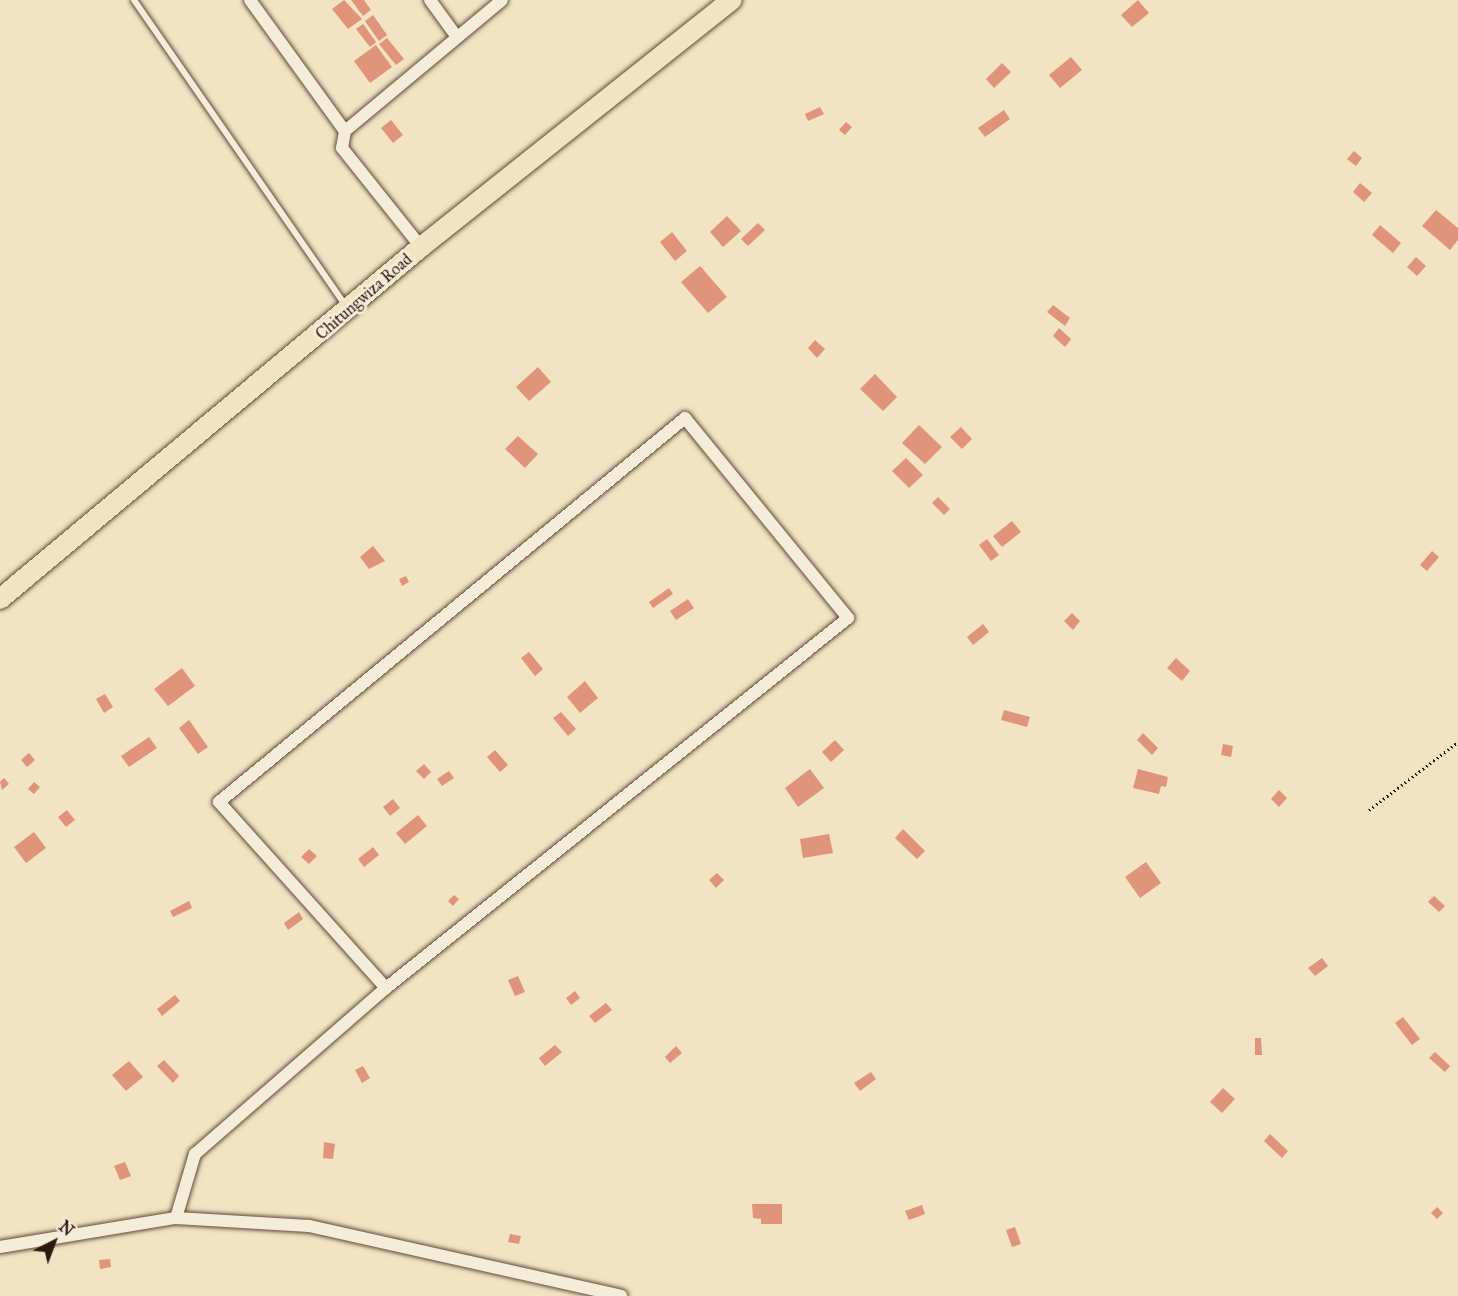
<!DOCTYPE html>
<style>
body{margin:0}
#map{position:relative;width:1458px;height:1296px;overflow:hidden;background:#f1e3c3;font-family:"IM FELL Great Primer",serif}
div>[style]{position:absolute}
.building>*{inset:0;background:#e0947c}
.path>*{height:3px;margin-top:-1.5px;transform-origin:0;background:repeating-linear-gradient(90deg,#30170d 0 1.5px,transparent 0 4.5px)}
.roads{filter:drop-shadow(0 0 2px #604a3a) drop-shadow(0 0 2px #604a3a)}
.service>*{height:6px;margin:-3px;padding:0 3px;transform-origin:3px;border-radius:3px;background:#f6edd8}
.minor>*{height:12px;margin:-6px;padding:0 6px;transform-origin:6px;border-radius:6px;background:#f6edd8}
.primary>*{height:20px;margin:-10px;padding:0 10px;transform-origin:10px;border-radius:10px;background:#f1e3c3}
span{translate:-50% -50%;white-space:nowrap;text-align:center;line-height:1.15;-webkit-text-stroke:6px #f6edd8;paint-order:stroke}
.street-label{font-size:16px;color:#30170d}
.north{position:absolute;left:24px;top:1212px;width:60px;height:60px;-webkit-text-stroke:4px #f6edd8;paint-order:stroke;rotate:42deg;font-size:16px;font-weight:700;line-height:24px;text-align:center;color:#30170d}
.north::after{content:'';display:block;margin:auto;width:21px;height:27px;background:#30170d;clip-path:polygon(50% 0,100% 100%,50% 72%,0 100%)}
</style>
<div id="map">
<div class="building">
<i style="clip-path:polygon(344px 0,362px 19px,348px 29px,332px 9px)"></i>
<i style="clip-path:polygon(351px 0,364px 0,371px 10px,363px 16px)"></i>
<i style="clip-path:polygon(1138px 0,1149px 13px,1132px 27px,1121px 15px)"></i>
<i style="clip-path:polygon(373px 15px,387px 35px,379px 41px,365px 21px)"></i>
<i style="clip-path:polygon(363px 24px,376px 42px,370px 47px,356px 29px)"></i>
<i style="clip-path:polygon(387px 38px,404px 59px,396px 65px,379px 44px)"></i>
<i style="clip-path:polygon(376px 45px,392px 67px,370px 83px,354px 61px)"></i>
<i style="clip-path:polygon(1071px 57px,1082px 70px,1060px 88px,1049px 75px)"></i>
<i style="clip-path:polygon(1002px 63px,1011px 72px,994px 88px,986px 79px)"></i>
<i style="clip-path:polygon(820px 107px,824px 114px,808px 121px,805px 114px)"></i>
<i style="clip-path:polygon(1004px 110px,1010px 119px,985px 137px,978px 128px)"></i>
<i style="clip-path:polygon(391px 120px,403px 135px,393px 143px,381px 128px)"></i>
<i style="clip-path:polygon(846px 122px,852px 127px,845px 135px,839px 130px)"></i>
<i style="clip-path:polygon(1354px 151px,1362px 158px,1356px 166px,1347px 159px)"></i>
<i style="clip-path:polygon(1360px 183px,1372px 193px,1364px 202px,1353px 192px)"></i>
<i style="clip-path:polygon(1436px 210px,1458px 228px,1458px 240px,1450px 250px,1422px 226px)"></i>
<i style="clip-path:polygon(727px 216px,741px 231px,723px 247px,710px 232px)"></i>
<i style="clip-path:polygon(758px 223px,765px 230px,748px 246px,741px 239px)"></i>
<i style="clip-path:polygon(1380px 225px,1401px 243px,1393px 253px,1372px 235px)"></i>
<i style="clip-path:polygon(672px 232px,687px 251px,675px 261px,660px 242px)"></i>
<i style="clip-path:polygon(1416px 257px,1426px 266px,1417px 276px,1407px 267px)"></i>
<i style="clip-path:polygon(700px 266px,727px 297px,708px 313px,681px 282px)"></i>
<i style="clip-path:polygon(1053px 305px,1070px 318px,1065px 326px,1047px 312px)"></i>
<i style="clip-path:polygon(1059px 328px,1071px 339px,1065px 347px,1053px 336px)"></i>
<i style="clip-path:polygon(815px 340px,825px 349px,817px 358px,808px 348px)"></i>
<i style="clip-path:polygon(538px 367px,551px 382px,529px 401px,516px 387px)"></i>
<i style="clip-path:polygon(875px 374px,897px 397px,883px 411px,860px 389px)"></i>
<i style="clip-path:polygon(919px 425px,942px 447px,925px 464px,902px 443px)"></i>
<i style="clip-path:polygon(961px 427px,972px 439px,962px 449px,950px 437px)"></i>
<i style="clip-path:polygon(518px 436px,538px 454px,525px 468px,505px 449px)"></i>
<i style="clip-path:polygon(906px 458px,923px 475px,909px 488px,892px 471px)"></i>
<i style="clip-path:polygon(938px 497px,950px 509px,944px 515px,932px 503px)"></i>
<i style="clip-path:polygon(1012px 521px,1021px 532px,1002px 547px,993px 536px)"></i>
<i style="clip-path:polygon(987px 539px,999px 555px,991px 561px,979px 545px)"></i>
<i style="clip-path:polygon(373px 546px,385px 561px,369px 569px,360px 557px)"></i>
<i style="clip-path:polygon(1432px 551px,1439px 557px,1427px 571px,1420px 565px)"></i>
<i style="clip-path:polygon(406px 576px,409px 582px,402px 586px,399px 579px)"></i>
<i style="clip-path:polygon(669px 588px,673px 594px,653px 608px,649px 602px)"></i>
<i style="clip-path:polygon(688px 599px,694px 608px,676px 620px,670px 611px)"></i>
<i style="clip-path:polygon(1072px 613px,1080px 621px,1073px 630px,1064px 621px)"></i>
<i style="clip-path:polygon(983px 624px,989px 632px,973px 645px,967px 637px)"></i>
<i style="clip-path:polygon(529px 652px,543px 669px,535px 676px,521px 658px)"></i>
<i style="clip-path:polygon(1176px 658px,1190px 671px,1182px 681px,1167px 668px)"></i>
<i style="clip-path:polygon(182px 668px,195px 686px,168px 706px,154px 689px)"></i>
<i style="clip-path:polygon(585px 681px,598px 698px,580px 713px,567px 697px)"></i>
<i style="clip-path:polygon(105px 694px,113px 707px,104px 713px,96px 699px)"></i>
<i style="clip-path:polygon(1004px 710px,1030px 717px,1027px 727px,1001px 720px)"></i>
<i style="clip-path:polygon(561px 712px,576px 729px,568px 736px,553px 718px)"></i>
<i style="clip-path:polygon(189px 720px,208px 747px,198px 754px,179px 728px)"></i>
<i style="clip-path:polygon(1143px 733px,1158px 748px,1152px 755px,1137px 740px)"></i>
<i style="clip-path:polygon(149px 737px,157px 748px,129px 767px,121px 756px)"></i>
<i style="clip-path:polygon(835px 740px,844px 750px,831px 762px,822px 752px)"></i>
<i style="clip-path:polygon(1223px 744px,1233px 746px,1231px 757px,1221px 755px)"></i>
<i style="clip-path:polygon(495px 750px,508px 765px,500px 772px,487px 757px)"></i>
<i style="clip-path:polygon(29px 753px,35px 760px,27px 767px,21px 760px)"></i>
<i style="clip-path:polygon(424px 764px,431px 772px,424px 779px,416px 771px)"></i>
<i style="clip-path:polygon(810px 769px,824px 788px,798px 807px,785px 788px)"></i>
<i style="clip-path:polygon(1138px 769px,1168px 777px,1166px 787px,1161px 786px,1159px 794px,1133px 788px)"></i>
<i style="clip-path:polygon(449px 771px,454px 778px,442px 786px,437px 779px)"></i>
<i style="clip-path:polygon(4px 778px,9px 784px,2px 790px,0 782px)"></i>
<i style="clip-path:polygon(34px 782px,40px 787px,34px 794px,28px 789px)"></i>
<i style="clip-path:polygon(1279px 790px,1287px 798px,1279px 807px,1271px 799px)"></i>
<i style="clip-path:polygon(393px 799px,400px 808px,390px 816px,383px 807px)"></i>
<i style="clip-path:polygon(67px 810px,75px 820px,66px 827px,58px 817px)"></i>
<i style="clip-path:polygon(418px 815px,427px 826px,405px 844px,396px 833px)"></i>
<i style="clip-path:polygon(903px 829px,925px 851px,917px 859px,895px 838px)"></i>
<i style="clip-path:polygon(34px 832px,46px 848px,26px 863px,14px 847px)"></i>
<i style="clip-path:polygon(829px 834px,833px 853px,803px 858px,800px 839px)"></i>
<i style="clip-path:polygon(373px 847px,379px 855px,364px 867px,358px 859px)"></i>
<i style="clip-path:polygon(309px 849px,317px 856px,309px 864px,301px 857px)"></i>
<i style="clip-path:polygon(1146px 862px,1161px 883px,1140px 898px,1125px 877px)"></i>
<i style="clip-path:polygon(717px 873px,724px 880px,716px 888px,709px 880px)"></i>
<i style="clip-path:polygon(454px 895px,459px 899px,453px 906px,448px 901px)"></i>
<i style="clip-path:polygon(1434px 896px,1445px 906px,1439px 912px,1428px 902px)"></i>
<i style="clip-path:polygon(189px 901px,192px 908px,173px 917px,170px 911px)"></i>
<i style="clip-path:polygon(299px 912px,303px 919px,288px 930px,284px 923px)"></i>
<i style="clip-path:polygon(1322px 958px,1328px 966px,1315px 976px,1308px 968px)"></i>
<i style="clip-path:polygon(518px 976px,525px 992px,515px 996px,508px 980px)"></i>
<i style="clip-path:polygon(575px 991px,580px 998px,571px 1005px,566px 998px)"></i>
<i style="clip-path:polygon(175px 995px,180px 1001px,162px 1016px,157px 1009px)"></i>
<i style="clip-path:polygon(606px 1003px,612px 1010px,595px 1023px,589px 1016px)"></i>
<i style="clip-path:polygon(1403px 1017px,1420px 1039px,1412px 1045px,1395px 1023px)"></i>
<i style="clip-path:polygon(1255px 1038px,1261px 1038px,1262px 1055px,1255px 1055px)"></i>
<i style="clip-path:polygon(555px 1045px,562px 1052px,545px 1066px,539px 1058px)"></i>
<i style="clip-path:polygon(676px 1046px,682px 1053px,670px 1063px,665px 1057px)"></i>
<i style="clip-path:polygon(1435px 1052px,1450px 1066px,1445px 1072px,1429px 1058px)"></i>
<i style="clip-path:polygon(164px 1060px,179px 1076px,173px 1083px,157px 1066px)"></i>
<i style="clip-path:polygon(129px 1061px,143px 1077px,126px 1091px,112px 1075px)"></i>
<i style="clip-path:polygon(363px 1066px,370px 1078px,362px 1083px,355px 1070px)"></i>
<i style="clip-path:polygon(871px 1072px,876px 1079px,860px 1091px,854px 1083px)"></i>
<i style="clip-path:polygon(1223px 1088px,1235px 1099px,1222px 1113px,1210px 1102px)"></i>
<i style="clip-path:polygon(1270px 1134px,1288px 1151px,1282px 1158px,1264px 1141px)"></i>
<i style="clip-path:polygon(324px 1142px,335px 1144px,333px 1159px,323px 1158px)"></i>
<i style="clip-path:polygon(125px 1162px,131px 1176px,120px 1180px,114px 1166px)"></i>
<i style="clip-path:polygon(752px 1204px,782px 1204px,782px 1224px,761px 1224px,761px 1219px,753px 1218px)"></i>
<i style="clip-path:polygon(922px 1205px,925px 1214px,909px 1220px,905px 1211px)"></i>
<i style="clip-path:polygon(1437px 1207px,1443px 1213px,1437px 1219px,1431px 1213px)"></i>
<i style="clip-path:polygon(1015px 1227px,1021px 1244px,1012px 1247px,1006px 1230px)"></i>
<i style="clip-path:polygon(510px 1234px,521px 1236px,519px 1244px,508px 1242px)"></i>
<i style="clip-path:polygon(110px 1259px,111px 1267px,100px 1269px,99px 1260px)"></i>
</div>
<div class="path">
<i style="left:1369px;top:810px;width:112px;rotate:-37.4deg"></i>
</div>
<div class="roads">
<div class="service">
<i style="left:134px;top:0;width:371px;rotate:55.3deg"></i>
</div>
<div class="minor">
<i style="left:250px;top:0;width:162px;rotate:54.1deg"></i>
<i style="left:345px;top:131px;width:17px;rotate:100deg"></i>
<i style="left:342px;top:148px;width:127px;rotate:51.4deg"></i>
<i style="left:430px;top:0;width:46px;rotate:53.9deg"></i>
<i style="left:345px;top:131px;width:204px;rotate:-39.8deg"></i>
<i style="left:176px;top:1218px;width:67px;rotate:-73.5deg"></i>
<i style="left:195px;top:1154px;width:253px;rotate:-41deg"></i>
<i style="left:386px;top:988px;width:592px;rotate:-38.69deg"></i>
<i style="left:848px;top:618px;width:258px;rotate:-129.2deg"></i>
<i style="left:685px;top:418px;width:604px;rotate:140.51deg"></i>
<i style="left:219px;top:802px;width:250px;rotate:48.1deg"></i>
<i style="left:0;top:1247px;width:178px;rotate:-9.4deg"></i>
<i style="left:176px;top:1218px;width:133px;rotate:3.4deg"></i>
<i style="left:309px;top:1226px;width:320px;rotate:12.6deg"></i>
</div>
<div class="primary">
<i style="left:0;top:599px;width:549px;rotate:-39.9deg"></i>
<i style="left:421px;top:247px;width:397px;rotate:-38.5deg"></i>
</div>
</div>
<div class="street-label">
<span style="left:364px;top:297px;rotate:-41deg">Chitungwiza Road</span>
</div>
<div class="north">N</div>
</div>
